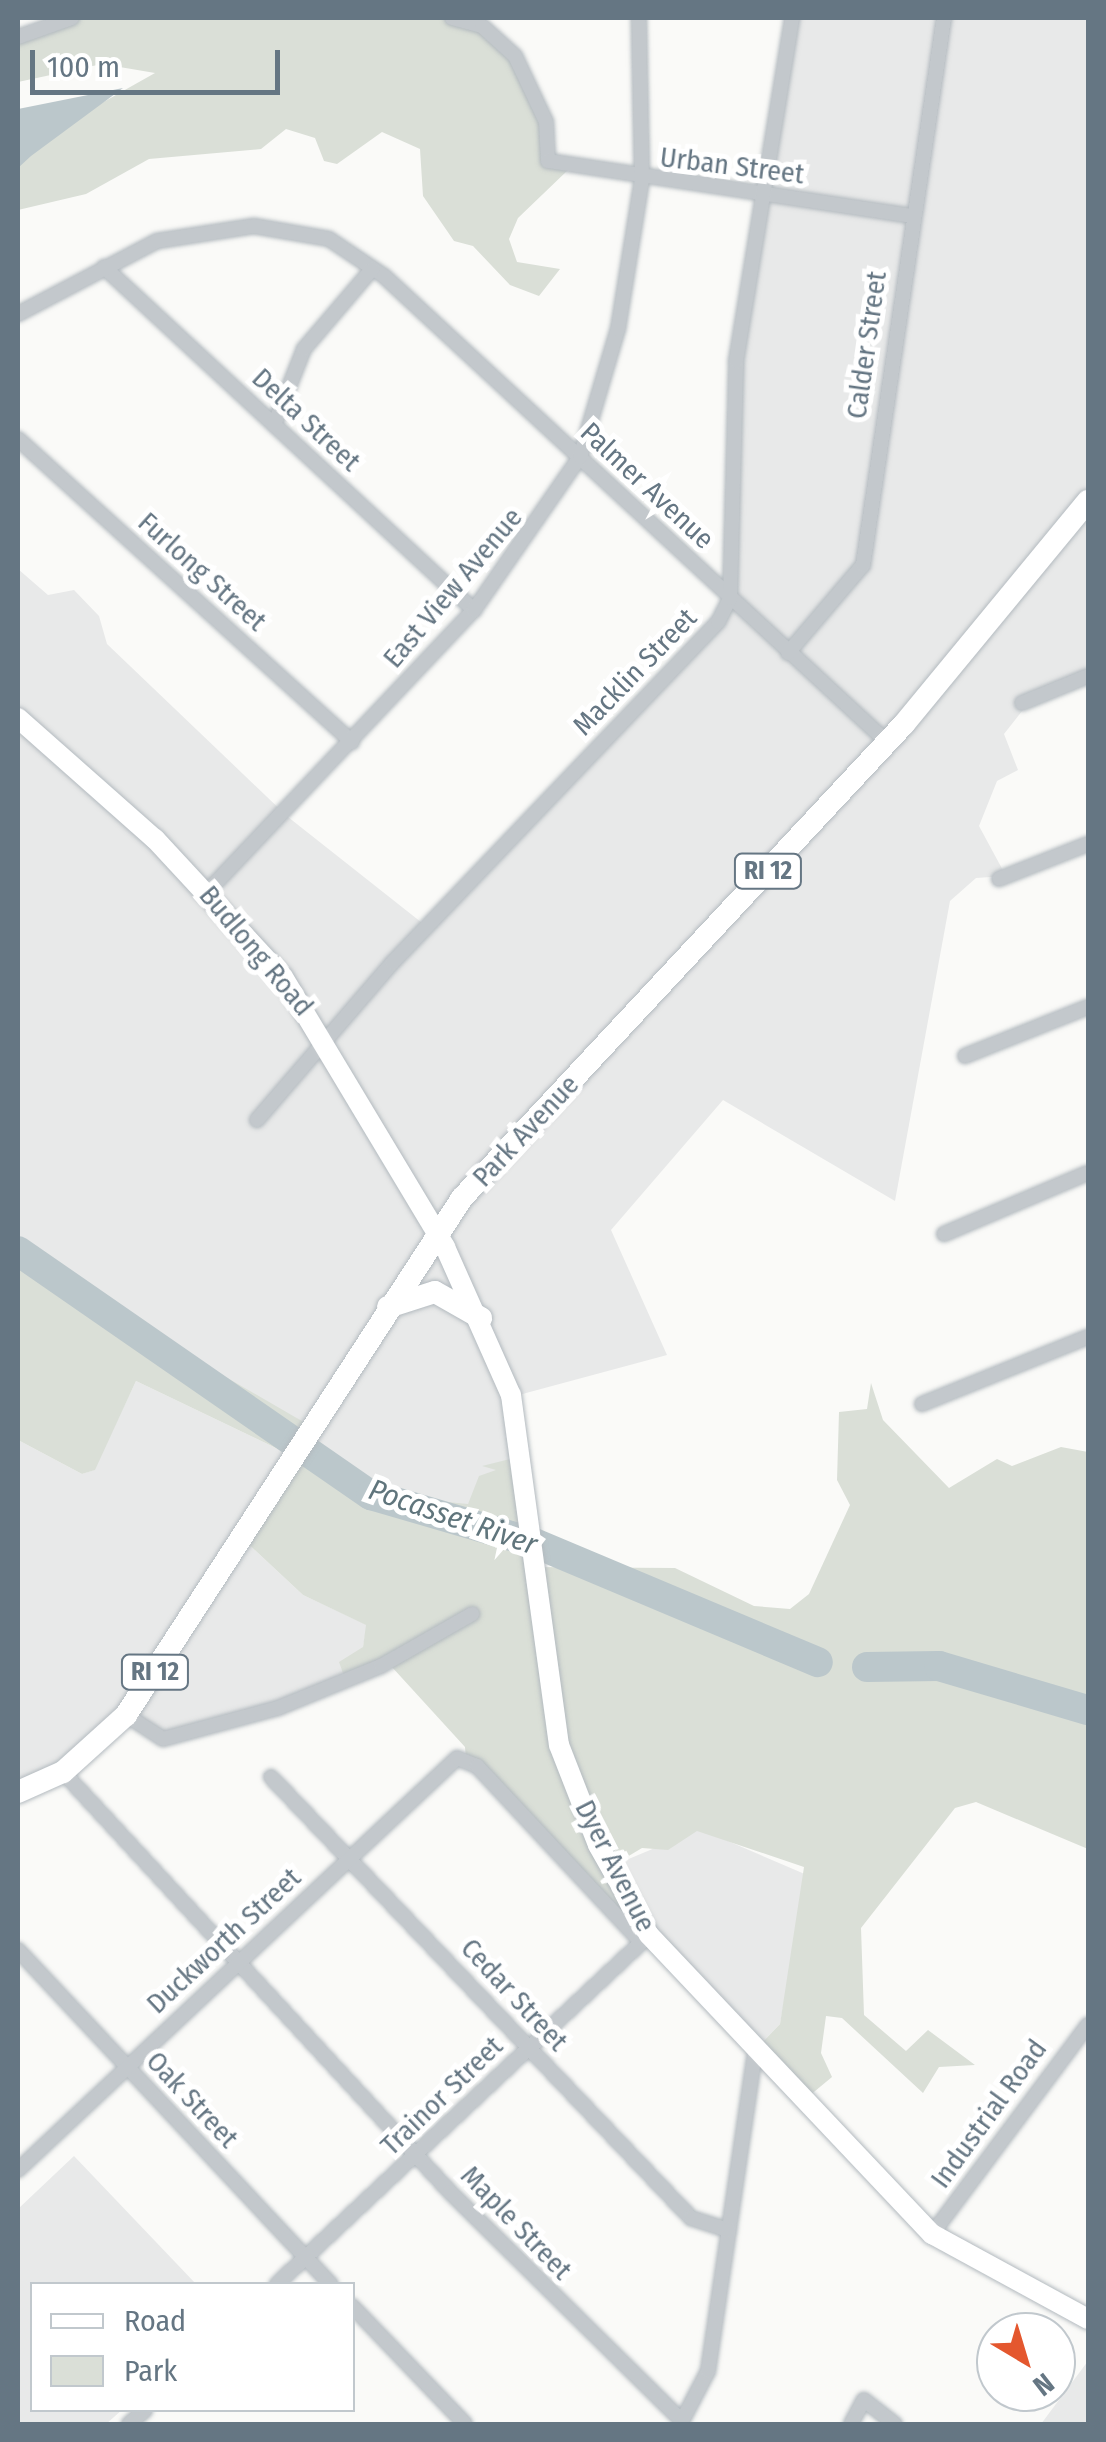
<!DOCTYPE html>
<style>
body{margin:0}
#map{position:relative;width:1106px;height:2442px;overflow:hidden;background:#fafaf8;font-family:"Fira Sans Condensed",sans-serif}
div>[style]{position:absolute}
.built>*{inset:0;background:#e8e9e9}
.green>*{inset:0;background:#dadfd7}
.water>*{inset:0;background:#bbc7cb}
.river>*{height:30px;margin:-15px;padding:0 15px;transform-origin:15px;border-radius:15px;background:#bbc7cb}
.roads{filter:drop-shadow(0 0 2px #b3babf) drop-shadow(0 0 2px #b3babf)}
.street>*{height:14px;margin:-7px;padding:0 7px;transform-origin:7px;border-radius:7px;background:#c3c8cc}
.secondary>*{height:20px;margin:-10px;padding:0 10px;transform-origin:10px;border-radius:10px;background:#fff}
.primary>*{height:22px;margin:-11px;padding:0 11px;transform-origin:11px;border-radius:11px;background:#fff}
span{translate:-50% -50%;white-space:nowrap;text-align:center;line-height:1.15;-webkit-text-stroke:10px #fff;paint-order:stroke}
.shield-label span{padding:2px 8px;background:#fff;border:2px solid;border-radius:8px;-webkit-text-stroke-width:0}
.shield-label{font-size:25px;color:#657683;font-weight:700}
.street-label{font-size:28px;color:#657683}
.water-label{font-size:30px;color:#60757c;font-style:italic}
.frame{position:absolute;inset:0;border:20px solid #657683;pointer-events:none}
.legend{position:absolute;left:30px;top:2282px;width:325px;height:130px;box-sizing:border-box;background:#fff;border:2px solid #c1c8cd;margin:0;padding:12px 18px;list-style:none;font-size:30px;color:#657683}
.legend li{display:flex;align-items:center;gap:20px;height:50px}
.legend b{width:50px;border:2px solid #c1c8cd}
.north{position:absolute;left:976px;top:2312px;width:100px;height:100px;box-sizing:border-box;background:#fff;border:2px solid #c1c8cd;border-radius:50%;rotate:142deg;font-size:28px;font-weight:700;line-height:40px;text-align:center;color:#657683}
.north::after{content:'';display:block;margin:auto;width:35px;height:45px;background:#e4572e;clip-path:polygon(50% 0,100% 100%,50% 72%,0 100%)}
.scale{position:absolute;left:30px;top:50px;width:250px;height:45px;box-sizing:border-box;border:5px solid #657683;border-top:0;padding-left:12px;font-size:30px;line-height:35px;white-space:nowrap;color:#657683;-webkit-text-stroke:8px #fff;paint-order:stroke}
</style>
<div id="map">
<div class="built">
<i style="clip-path:polygon(792px 18px,1088px 18px,1088px 677px,1030px 701px,1004px 734px,1018px 770px,997px 781px,979px 826px,1006px 876px,976px 878px,950px 901px,895px 1201px,723px 1100px,611px 1230px,667px 1355px,515px 1396px,520px 1454px,468px 1504px,360px 1503px,334px 1453px,18px 1242px,18px 569px,48px 595px,74px 590px,99px 616px,107px 644px,288px 817px,426px 926px,730px 603px,735px 369px)"></i>
<i style="clip-path:polygon(136px 1381px,284px 1452px,244px 1540px,303px 1595px,367px 1625px,363px 1647px,347px 1681px,164px 1740px,125px 1719px,18px 1794px,18px 1440px,82px 1474px,94px 1470px)"></i>
<i style="clip-path:polygon(700px 1829px,807px 1875px,780px 2024px,755px 2050px,697px 1994px,612px 1866px)"></i>
<i style="clip-path:polygon(74px 2156px,196px 2284px,32px 2284px,32px 2410px,122px 2410px,106px 2424px,18px 2424px,18px 2209px)"></i>
<i style="clip-path:polygon(1088px 2361px,1088px 2424px,1041px 2424px)"></i>
</div>
<div class="green">
<i style="clip-path:polygon(76px 18px,449px 18px,481px 27px,534px 85px,549px 160px,568px 170px,518px 218px,509px 239px,517px 262px,560px 269px,539px 296px,510px 285px,473px 246px,454px 241px,423px 196px,420px 149px,382px 132px,337px 164px,324px 161px,315px 138px,286px 129px,261px 149px,149px 159px,86px 194px,18px 210px,18px 167px,52px 131px,155px 73px,102px 64px,18px 82px,18px 38px)"></i>
<i style="clip-path:polygon(18px 1242px,117px 1314px,307px 1424px,304px 1435px,341px 1459px,353px 1493px,468px 1504px,479px 1476px,496px 1470px,482px 1466px,514px 1458px,531px 1567px,675px 1568px,754px 1606px,790px 1609px,809px 1594px,850px 1505px,837px 1480px,839px 1412px,867px 1409px,871px 1383px,883px 1420px,949px 1488px,997px 1459px,1012px 1466px,1061px 1447px,1088px 1452px,1088px 1849px,976px 1802px,955px 1808px,861px 1928px,864px 2015px,906px 2051px,928px 2030px,975px 2065px,939px 2067px,923px 2093px,842px 2018px,826px 2016px,821px 2053px,832px 2077px,803px 2101px,755px 2050px,780px 2024px,804px 1867px,697px 1831px,668px 1850px,642px 1848px,612px 1866px,650px 1940px,466px 1759px,465px 1747px,391px 1666px,344px 1676px,339px 1662px,363px 1647px,366px 1625px,303px 1595px,244px 1540px,284px 1452px,136px 1381px,95px 1470px,82px 1474px,18px 1440px)"></i>
</div>
<div class="water">
<i style="clip-path:polygon(123px 88px,31px 156px,18px 168px,18px 109px)"></i>
</div>
<div class="river">
<i style="left:18px;top:1251px;width:429px;rotate:34.7deg"></i>
<i style="left:371px;top:1495px;width:168px;rotate:16.3deg"></i>
<i style="left:532px;top:1542px;width:310px;rotate:22.8deg"></i>
<i style="left:867px;top:1667px;width:72px;rotate:-0.8deg"></i>
<i style="left:939px;top:1666px;width:155px;rotate:16.5deg"></i>
</div>
<div class="roads">
<div class="street">
<i style="left:452px;top:18px;width:31px;rotate:15deg"></i>
<i style="left:482px;top:26px;width:45px;rotate:42.3deg"></i>
<i style="left:515px;top:56px;width:73px;rotate:64.8deg"></i>
<i style="left:546px;top:122px;width:39px;rotate:87deg"></i>
<i style="left:548px;top:161px;width:367px;rotate:8.6deg"></i>
<i style="left:18px;top:37px;width:57px;rotate:-19.4deg"></i>
<i style="left:104px;top:267px;width:505px;rotate:42.83deg"></i>
<i style="left:18px;top:314px;width:157px;rotate:-27.7deg"></i>
<i style="left:157px;top:241px;width:98px;rotate:-8.8deg"></i>
<i style="left:254px;top:226px;width:76px;rotate:9.8deg"></i>
<i style="left:329px;top:239px;width:66px;rotate:33.9deg"></i>
<i style="left:384px;top:276px;width:686px;rotate:42.81deg"></i>
<i style="left:274px;top:425px;width:82px;rotate:-68.5deg"></i>
<i style="left:304px;top:349px;width:105px;rotate:-49.6deg"></i>
<i style="left:18px;top:439px;width:451px;rotate:42.2deg"></i>
<i style="left:788px;top:653px;width:116px;rotate:-49.6deg"></i>
<i style="left:863px;top:565px;width:553px;rotate:-81.58deg"></i>
<i style="left:1022px;top:703px;width:71px;rotate:-22.2deg"></i>
<i style="left:999px;top:879px;width:96px;rotate:-21.5deg"></i>
<i style="left:208px;top:891px;width:387px;rotate:-46.6deg"></i>
<i style="left:474px;top:610px;width:186px;rotate:-55.3deg"></i>
<i style="left:580px;top:457px;width:134px;rotate:-73.5deg"></i>
<i style="left:618px;top:329px;width:152px;rotate:-80.9deg"></i>
<i style="left:642px;top:179px;width:161px;rotate:-91.1deg"></i>
<i style="left:965px;top:1056px;width:132px;rotate:-21.7deg"></i>
<i style="left:257px;top:1120px;width:207px;rotate:-49.3deg"></i>
<i style="left:392px;top:963px;width:472px;rotate:-46.3deg"></i>
<i style="left:718px;top:622px;width:27px;rotate:-63deg"></i>
<i style="left:730px;top:598px;width:237px;rotate:-88.5deg"></i>
<i style="left:736px;top:361px;width:348px;rotate:-80.7deg"></i>
<i style="left:944px;top:1234px;width:156px;rotate:-23deg"></i>
<i style="left:922px;top:1404px;width:179px;rotate:-22deg"></i>
<i style="left:126px;top:1715px;width:44px;rotate:33deg"></i>
<i style="left:163px;top:1739px;width:119px;rotate:-15.1deg"></i>
<i style="left:278px;top:1708px;width:111px;rotate:-22.2deg"></i>
<i style="left:381px;top:1666px;width:105px;rotate:-29.7deg"></i>
<i style="left:63px;top:1772px;width:571px;rotate:47.34deg"></i>
<i style="left:450px;top:2192px;width:326px;rotate:44.6deg"></i>
<i style="left:682px;top:2421px;width:56px;rotate:-62.5deg"></i>
<i style="left:708px;top:2371px;width:322px;rotate:-81.6deg"></i>
<i style="left:271px;top:1777px;width:609px;rotate:46.4deg"></i>
<i style="left:691px;top:2218px;width:40px;rotate:18deg"></i>
<i style="left:18px;top:1950px;width:458px;rotate:46.9deg"></i>
<i style="left:18px;top:2170px;width:602px;rotate:-43.18deg"></i>
<i style="left:457px;top:1758px;width:22px;rotate:22deg"></i>
<i style="left:477px;top:1766px;width:241px;rotate:47deg"></i>
<i style="left:932px;top:2234px;width:261px;rotate:-53.3deg"></i>
<i style="left:277px;top:2284px;width:504px;rotate:-43.15deg"></i>
<i style="left:352px;top:2306px;width:163px;rotate:46.2deg"></i>
<i style="left:129px;top:2424px;width:21px;rotate:-41deg"></i>
<i style="left:851px;top:2424px;width:27px;rotate:-62deg"></i>
<i style="left:864px;top:2400px;width:39px;rotate:38deg"></i>
</div>
<div class="secondary">
<i style="left:18px;top:718px;width:183px;rotate:41.5deg"></i>
<i style="left:155px;top:839px;width:188px;rotate:47.2deg"></i>
<i style="left:283px;top:977px;width:315px;rotate:59deg"></i>
<i style="left:445px;top:1247px;width:162px;rotate:66deg"></i>
<i style="left:511px;top:1395px;width:353px;rotate:82.2deg"></i>
<i style="left:559px;top:1745px;width:107px;rotate:68.7deg"></i>
<i style="left:598px;top:1845px;width:103px;rotate:60.5deg"></i>
<i style="left:649px;top:1935px;width:412px;rotate:46.6deg"></i>
<i style="left:932px;top:2234px;width:178px;rotate:28.6deg"></i>
</div>
<div class="primary">
<i style="left:388px;top:1307px;width:49px;rotate:-17.7deg"></i>
<i style="left:435px;top:1292px;width:53px;rotate:29.5deg"></i>
<i style="left:18px;top:1792px;width:49px;rotate:-24deg"></i>
<i style="left:63px;top:1772px;width:85px;rotate:-42.1deg"></i>
<i style="left:126px;top:1715px;width:617px;rotate:-56.98deg"></i>
<i style="left:462px;top:1198px;width:648px;rotate:-47deg"></i>
<i style="left:904px;top:724px;width:289px;rotate:-50.5deg"></i>
</div>
</div>
<div class="shield-label">
<span style="left:768px;top:871px">RI 12</span>
<span style="left:155px;top:1672px">RI 12</span>
</div>
<div class="street-label">
<span style="left:732px;top:166px;rotate:7deg">Urban Street</span>
<span style="left:867px;top:345px;rotate:-82deg">Calder Street</span>
<span style="left:306px;top:420px;rotate:43deg">Delta Street</span>
<span style="left:647px;top:486px;rotate:43deg">Palmer Avenue</span>
<span style="left:202px;top:572px;rotate:42deg">Furlong Street</span>
<span style="left:453px;top:588px;rotate:-50deg">East View Avenue</span>
<span style="left:635px;top:672px;rotate:-46deg">Macklin Street</span>
<span style="left:256px;top:951px;rotate:50deg">Budlong Road</span>
<span style="left:526px;top:1131px;rotate:-47deg">Park Avenue</span>
<span style="left:615px;top:1866px;rotate:63deg">Dyer Avenue</span>
<span style="left:224px;top:1941px;rotate:-43deg">Duckworth Street</span>
<span style="left:514px;top:1995px;rotate:47deg">Cedar Street</span>
<span style="left:442px;top:2096px;rotate:-44deg">Trainor Street</span>
<span style="left:192px;top:2100px;rotate:47deg">Oak Street</span>
<span style="left:989px;top:2114px;rotate:-54deg">Industrial Road</span>
<span style="left:516px;top:2223px;rotate:46deg">Maple Street</span>
</div>
<div class="water-label">
<span style="left:453px;top:1517px;rotate:19deg">Pocasset River</span>
</div>
<div class="frame"></div>
<ul class="legend">
<li><b style="height:12px;background:#fff"></b>Road</li>
<li><b style="height:28px;background:#dadfd7"></b>Park</li>
</ul>
<div class="north">N</div>
<div class="scale">100 m</div>
</div>
